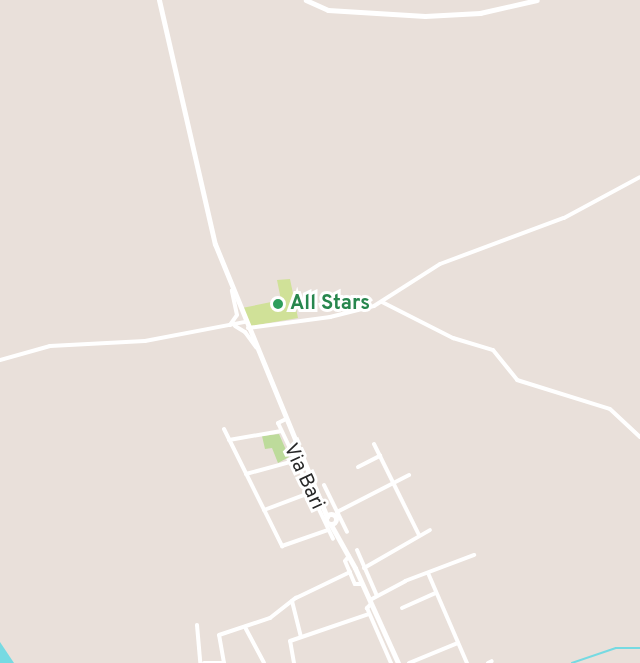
<!DOCTYPE html>
<style>
body{margin:0}
#map{position:relative;width:640px;height:663px;overflow:hidden;background:#e9e0da;font-family:Overpass,sans-serif}
div>[style]{position:absolute}
.green>*{inset:0;background:#bddb9b}
.pitch>*{inset:0;background:#d0e198}
.water>*{inset:0;background:#76dae2}
.stream>*{height:1.5px;margin:-0.75px;padding:0 0.75px;transform-origin:0.75px;border-radius:0.75px;background:#76dae2}
.minor>*{height:4px;margin:-2px;padding:0 2px;transform-origin:2px;border-radius:2px;background:#fff}
.tertiary>*{height:4.5px;margin:-2.25px;padding:0 2.25px;transform-origin:2.25px;border-radius:2.25px;background:#fff}
.secondary>*{height:5px;margin:-2.5px;padding:0 2.5px;transform-origin:2.5px;border-radius:2.5px;background:#fff}
.secondary>.ring{margin:-2.5px;padding:0;box-sizing:content-box;background:none;border:5px solid #fff;border-radius:50%}
.dots>*{width:16px;height:16px;translate:-50% -50%;box-sizing:border-box;border:3px solid #fff;border-radius:50%}
span{translate:-50% -50%;white-space:nowrap;text-align:center;line-height:1.15;-webkit-text-stroke:6px #fff;paint-order:stroke}
.leisure-label{font-size:20px;color:#27864d;font-weight:700}
.left{translate:0 -50%;text-align:left}
.street-label{font-size:20px;color:#272727}
</style>
<div id="map">
<div class="green">
<i style="clip-path:polygon(279px 434px,289px 457px,278px 463px,272px 448px,265px 449px,262px 436px)"></i>
</div>
<div class="pitch">
<i style="clip-path:polygon(290px 279px,298px 318px,251px 326px,242px 308px,281px 300px,277px 280px)"></i>
</div>
<div class="water">
<i style="clip-path:polygon(0 642px,14px 663px,0 663px)"></i>
</div>
<div class="stream">
<i style="left:572px;top:663px;width:46px;rotate:-18.8deg"></i>
<i style="left:616px;top:648px;width:24px"></i>
</div>
<div class="minor">
<i style="left:382px;top:302px;width:80px;rotate:26.9deg"></i>
<i style="left:453px;top:338px;width:42px;rotate:16.7deg"></i>
<i style="left:493px;top:350px;width:38px;rotate:51deg"></i>
<i style="left:517px;top:380px;width:97px;rotate:17.3deg"></i>
<i style="left:610px;top:409px;width:41px;rotate:43deg"></i>
<i style="left:230px;top:325px;width:12px;rotate:-55deg"></i>
<i style="left:237px;top:315px;width:25px;rotate:-102deg"></i>
<i style="left:235px;top:326px;width:12px;rotate:31deg"></i>
<i style="left:245px;top:332px;width:19px;rotate:54deg"></i>
<i style="left:248px;top:328px;width:83px;rotate:-7.6deg"></i>
<i style="left:330px;top:317px;width:45px;rotate:-14deg"></i>
<i style="left:374px;top:306px;width:78px;rotate:-32.5deg"></i>
<i style="left:440px;top:264px;width:132px;rotate:-20.4deg"></i>
<i style="left:564px;top:218px;width:86px;rotate:-28.3deg"></i>
<i style="left:0;top:360px;width:52px;rotate:-15.6deg"></i>
<i style="left:50px;top:346px;width:95px;rotate:-3deg"></i>
<i style="left:145px;top:341px;width:102px;rotate:-10.8deg"></i>
<i style="left:286px;top:419px;width:9px;rotate:153deg"></i>
<i style="left:278px;top:423px;width:128px;rotate:64.6deg"></i>
<i style="left:224px;top:429px;width:131px;rotate:63.6deg"></i>
<i style="left:282px;top:546px;width:49px;rotate:-19.2deg"></i>
<i style="left:229px;top:440px;width:53px;rotate:-9.8deg"></i>
<i style="left:374px;top:444px;width:102px;rotate:63.7deg"></i>
<i style="left:358px;top:467px;width:25px;rotate:-27deg"></i>
<i style="left:246px;top:474px;width:50px;rotate:-15.2deg"></i>
<i style="left:324px;top:485px;width:52px;rotate:63.9deg"></i>
<i style="left:264px;top:510px;width:48px;rotate:-20.7deg"></i>
<i style="left:337px;top:512px;width:81px;rotate:-27.2deg"></i>
<i style="left:357px;top:550px;width:50px;rotate:66.5deg"></i>
<i style="left:349px;top:556px;width:6px;rotate:129deg"></i>
<i style="left:345px;top:561px;width:25px;rotate:67deg"></i>
<i style="left:355px;top:584px;width:7px"></i>
<i style="left:364px;top:568px;width:76px;rotate:-29.9deg"></i>
<i style="left:428px;top:573px;width:98px;rotate:66.6deg"></i>
<i style="left:370px;top:600px;width:40px;rotate:-28deg"></i>
<i style="left:405px;top:581px;width:74px;rotate:-20.6deg"></i>
<i style="left:292px;top:601px;width:37px;rotate:76deg"></i>
<i style="left:371px;top:604px;width:6px;rotate:135deg"></i>
<i style="left:367px;top:608px;width:60px;rotate:66.4deg"></i>
<i style="left:402px;top:608px;width:37px;rotate:-24deg"></i>
<i style="left:197px;top:625px;width:38px;rotate:85deg"></i>
<i style="left:246px;top:629px;width:38px;rotate:62deg"></i>
<i style="left:204px;top:663px;width:20px"></i>
<i style="left:224px;top:663px;width:28px;rotate:-100deg"></i>
<i style="left:219px;top:635px;width:54px;rotate:-18.4deg"></i>
<i style="left:270px;top:618px;width:33px;rotate:-38deg"></i>
<i style="left:296px;top:598px;width:60px;rotate:-25.7deg"></i>
<i style="left:294px;top:663px;width:22px;rotate:-100deg"></i>
<i style="left:290px;top:641px;width:83px;rotate:-18.9deg"></i>
<i style="left:409px;top:663px;width:53px;rotate:-22.2deg"></i>
<i style="left:488px;top:663px;width:4px;rotate:-27deg"></i>
</div>
<div class="tertiary">
<i style="left:306px;top:0;width:24px;rotate:24deg"></i>
<i style="left:328px;top:10px;width:97px;rotate:3.5deg"></i>
<i style="left:425px;top:16px;width:55px;rotate:-3.1deg"></i>
<i style="left:480px;top:13px;width:58px;rotate:-12.8deg"></i>
</div>
<div class="secondary">
<i style="left:159px;top:0;width:250px;rotate:77.1deg"></i>
<i style="left:215px;top:244px;width:295px;rotate:67.7deg"></i>
<i class="ring" style="left:326px;top:514px;width:5px;height:5px"></i>
<i style="left:331px;top:525px;width:49px;rotate:60.8deg"></i>
<i style="left:355px;top:568px;width:104px;rotate:65.6deg"></i>
</div>
<div class="dots">
<i style="left:278px;top:304px;background:#2e9e5b"></i>
</div>
<div class="leisure-label">
<span class="left" style="left:290px;top:304px">All Stars</span>
</div>
<div class="street-label">
<span style="left:303px;top:477px;rotate:65deg">Via Bari</span>
</div>
</div>
